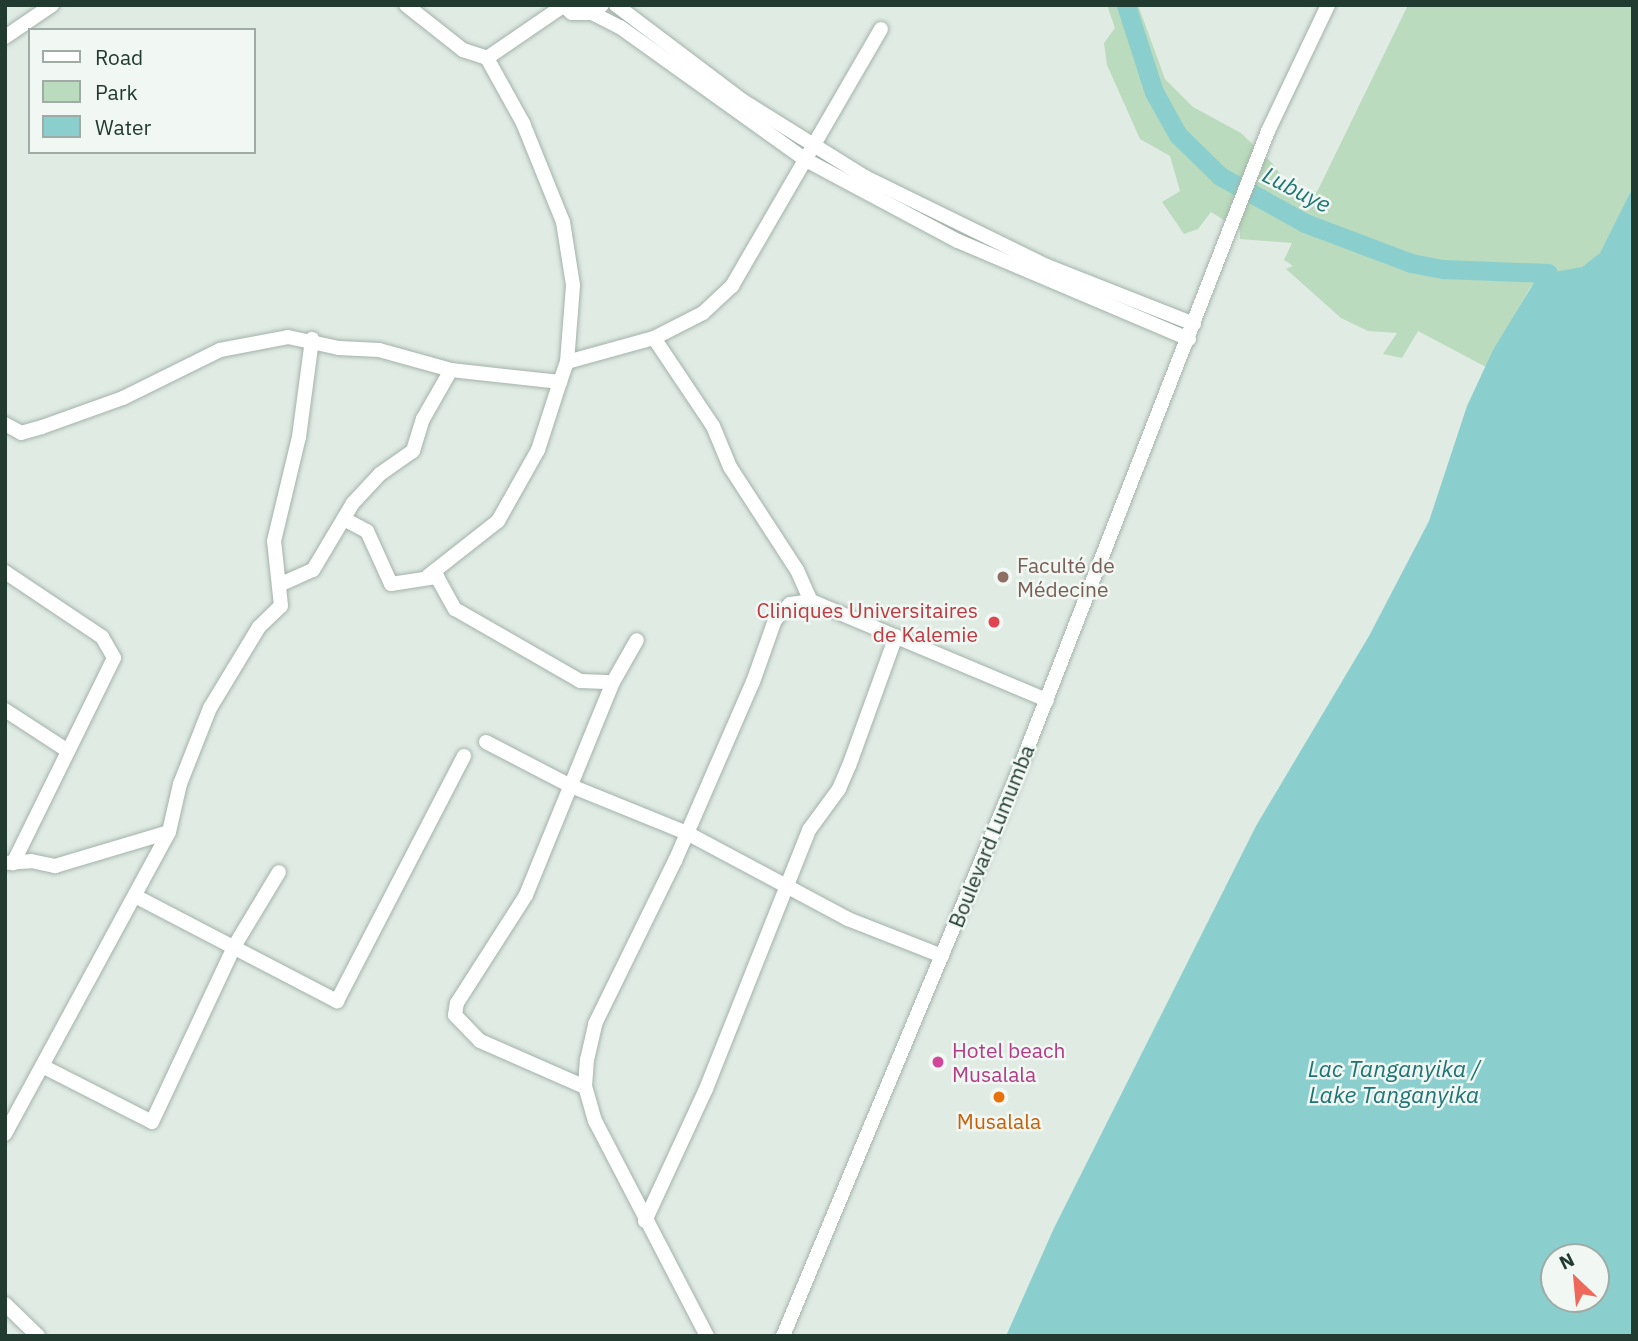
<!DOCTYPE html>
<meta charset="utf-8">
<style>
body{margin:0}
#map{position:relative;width:1638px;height:1341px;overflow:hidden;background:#e0ebe4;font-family:"IBM Plex Sans",sans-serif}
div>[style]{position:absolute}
.green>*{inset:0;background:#badbbd}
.water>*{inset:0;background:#8acfce}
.river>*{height:19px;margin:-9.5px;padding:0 9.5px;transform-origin:9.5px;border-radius:9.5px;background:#8acfce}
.roads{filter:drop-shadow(0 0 2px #a3b3aa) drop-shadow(0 0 2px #a3b3aa)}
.minor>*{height:14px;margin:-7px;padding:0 7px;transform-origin:7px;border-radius:7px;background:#fff}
.dots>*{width:19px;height:19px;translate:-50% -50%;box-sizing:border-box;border:4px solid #f1f7f3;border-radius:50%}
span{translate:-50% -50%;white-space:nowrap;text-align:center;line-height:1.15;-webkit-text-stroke:5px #f1f7f3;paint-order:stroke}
.education-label{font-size:21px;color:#785e54}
.left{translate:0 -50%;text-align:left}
.health-label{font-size:21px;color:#be3a42}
.right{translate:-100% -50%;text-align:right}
.street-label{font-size:21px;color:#223b30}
.hotel-label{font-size:21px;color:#b23c85}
.food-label{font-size:21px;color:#c56008}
.water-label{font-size:23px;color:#1e7475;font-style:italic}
.frame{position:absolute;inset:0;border:7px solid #223b30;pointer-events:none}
.legend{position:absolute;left:28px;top:28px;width:228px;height:126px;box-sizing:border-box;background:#f1f7f3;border:2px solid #9eaca5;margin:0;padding:9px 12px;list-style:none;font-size:21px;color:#223b30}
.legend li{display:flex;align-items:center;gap:14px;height:35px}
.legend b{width:35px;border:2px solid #9eaca5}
.north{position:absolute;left:1540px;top:1243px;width:70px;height:70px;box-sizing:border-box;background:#f1f7f3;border:2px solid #9eaca5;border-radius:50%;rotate:334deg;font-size:19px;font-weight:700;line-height:28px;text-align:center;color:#223b30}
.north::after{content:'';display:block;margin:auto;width:24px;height:32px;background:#ee685c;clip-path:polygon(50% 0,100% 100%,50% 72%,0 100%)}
</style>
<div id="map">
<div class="green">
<i style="clip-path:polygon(1107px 5px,1138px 5px,1165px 79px,1193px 107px,1241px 133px,1272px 163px,1308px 211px,1316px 195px,1308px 190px,1317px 192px,1408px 5px,1633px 5px,1633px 187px,1601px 253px,1582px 267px,1531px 286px,1486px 367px,1418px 331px,1402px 358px,1383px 354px,1397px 333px,1368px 331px,1341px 318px,1286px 269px,1293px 266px,1284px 260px,1292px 243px,1240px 239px,1240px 230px,1211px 212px,1198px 229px,1184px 234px,1162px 202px,1180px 191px,1170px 156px,1140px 139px,1107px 65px,1104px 43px,1115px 28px)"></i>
</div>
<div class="water">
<i style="clip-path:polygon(evenodd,1633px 187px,1633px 1336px,1006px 1336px,1054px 1228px,1256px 826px,1369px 636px,1429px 521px,1467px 406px,1493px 350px,1535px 281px,1548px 273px,1582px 267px,1600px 253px,1633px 187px,1554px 1257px,1596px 1257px,1596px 1299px,1554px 1299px,1554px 1257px)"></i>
</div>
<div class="river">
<i style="left:1126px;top:5px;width:91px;rotate:72.2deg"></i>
<i style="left:1154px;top:92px;width:49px;rotate:60.8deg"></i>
<i style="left:1178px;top:135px;width:59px;rotate:44.3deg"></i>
<i style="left:1220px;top:176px;width:97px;rotate:28.9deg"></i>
<i style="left:1305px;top:223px;width:113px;rotate:20.7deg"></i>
<i style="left:1411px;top:263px;width:33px;rotate:11deg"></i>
<i style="left:1443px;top:269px;width:105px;rotate:2.2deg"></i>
</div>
<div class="roads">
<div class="minor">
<i style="left:406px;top:5px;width:73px;rotate:38.3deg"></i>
<i style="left:463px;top:50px;width:25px;rotate:18deg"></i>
<i style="left:487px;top:58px;width:92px;rotate:-34.4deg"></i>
<i style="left:563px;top:5px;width:12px;rotate:42deg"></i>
<i style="left:572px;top:13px;width:20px"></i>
<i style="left:592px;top:13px;width:13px;rotate:-39deg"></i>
<i style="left:616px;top:5px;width:159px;rotate:37.1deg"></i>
<i style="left:743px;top:101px;width:144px;rotate:31.9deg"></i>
<i style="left:865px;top:177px;width:203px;rotate:26.1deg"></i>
<i style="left:1047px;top:266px;width:158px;rotate:21.5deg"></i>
<i style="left:592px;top:13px;width:31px;rotate:27deg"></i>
<i style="left:620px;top:27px;width:229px;rotate:35.6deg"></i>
<i style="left:806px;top:160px;width:172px;rotate:28.1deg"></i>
<i style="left:958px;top:241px;width:251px;rotate:23deg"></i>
<i style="left:5px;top:37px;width:57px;rotate:-34.2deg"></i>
<i style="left:654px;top:338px;width:106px;rotate:56.2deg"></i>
<i style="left:713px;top:426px;width:44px;rotate:67.5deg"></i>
<i style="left:730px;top:467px;width:123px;rotate:57deg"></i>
<i style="left:797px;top:570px;width:34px;rotate:66deg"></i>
<i style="left:567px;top:362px;width:90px;rotate:-15.4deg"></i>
<i style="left:654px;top:338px;width:55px;rotate:-27deg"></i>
<i style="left:703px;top:313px;width:40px;rotate:-43deg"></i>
<i style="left:732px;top:286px;width:297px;rotate:-59.9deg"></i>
<i style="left:5px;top:424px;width:18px;rotate:29deg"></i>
<i style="left:21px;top:433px;width:22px;rotate:-16deg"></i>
<i style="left:42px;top:427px;width:86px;rotate:-19.7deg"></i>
<i style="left:123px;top:398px;width:108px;rotate:-26.3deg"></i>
<i style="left:220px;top:350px;width:69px;rotate:-10.8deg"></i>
<i style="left:288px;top:337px;width:52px;rotate:12.2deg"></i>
<i style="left:339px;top:348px;width:40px;rotate:2.9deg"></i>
<i style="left:379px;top:350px;width:75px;rotate:15.5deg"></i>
<i style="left:451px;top:370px;width:110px;rotate:6.3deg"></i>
<i style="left:560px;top:382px;width:21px;rotate:-71deg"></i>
<i style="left:567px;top:362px;width:77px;rotate:-85.5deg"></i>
<i style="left:573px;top:285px;width:64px;rotate:-99deg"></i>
<i style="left:563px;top:222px;width:107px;rotate:-112deg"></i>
<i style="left:523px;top:123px;width:74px;rotate:-119deg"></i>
<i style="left:344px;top:519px;width:26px;rotate:28deg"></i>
<i style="left:367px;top:531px;width:58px;rotate:65.6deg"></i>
<i style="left:391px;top:584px;width:47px;rotate:-8.7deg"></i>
<i style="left:437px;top:577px;width:37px;rotate:61deg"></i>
<i style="left:455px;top:609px;width:144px;rotate:29.9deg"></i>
<i style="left:580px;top:681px;width:33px;rotate:2deg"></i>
<i style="left:613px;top:682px;width:48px;rotate:-60.3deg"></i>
<i style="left:5px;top:572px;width:117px;rotate:33.8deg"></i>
<i style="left:102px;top:637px;width:24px;rotate:60deg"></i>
<i style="left:114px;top:658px;width:229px;rotate:116.2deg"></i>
<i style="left:428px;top:576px;width:89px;rotate:-38.2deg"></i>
<i style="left:498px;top:521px;width:81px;rotate:-60.6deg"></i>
<i style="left:538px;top:450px;width:71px;rotate:-72.1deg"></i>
<i style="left:279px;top:585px;width:37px;rotate:-24deg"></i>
<i style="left:313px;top:570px;width:78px;rotate:-59.2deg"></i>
<i style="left:353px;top:503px;width:40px;rotate:-47deg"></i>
<i style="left:380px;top:474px;width:40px;rotate:-34.9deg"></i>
<i style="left:413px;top:451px;width:34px;rotate:-73deg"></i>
<i style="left:423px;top:419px;width:56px;rotate:-60.3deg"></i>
<i style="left:5px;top:710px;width:75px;rotate:33.1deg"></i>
<i style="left:486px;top:742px;width:96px;rotate:27.4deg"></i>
<i style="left:571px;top:786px;width:125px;rotate:22.1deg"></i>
<i style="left:687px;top:833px;width:183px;rotate:28.1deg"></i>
<i style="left:848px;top:919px;width:101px;rotate:21.5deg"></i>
<i style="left:5px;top:863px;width:26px;rotate:-4deg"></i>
<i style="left:31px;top:861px;width:25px;rotate:12deg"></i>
<i style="left:55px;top:866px;width:119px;rotate:-16.6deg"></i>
<i style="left:169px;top:832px;width:49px;rotate:-77.1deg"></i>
<i style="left:180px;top:784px;width:82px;rotate:-68.5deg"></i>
<i style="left:210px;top:708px;width:95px;rotate:-58.8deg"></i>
<i style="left:259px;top:627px;width:30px;rotate:-44deg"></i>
<i style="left:281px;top:606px;width:65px;rotate:-96.1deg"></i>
<i style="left:274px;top:541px;width:107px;rotate:-76.5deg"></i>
<i style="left:299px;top:437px;width:99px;rotate:-82.4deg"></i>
<i style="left:135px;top:896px;width:228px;rotate:27.5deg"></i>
<i style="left:337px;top:1001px;width:276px;rotate:-62.6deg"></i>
<i style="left:44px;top:1067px;width:121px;rotate:27deg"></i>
<i style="left:152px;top:1122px;width:195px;rotate:-64.9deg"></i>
<i style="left:235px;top:945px;width:85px;rotate:-58.9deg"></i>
<i style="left:585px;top:1087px;width:115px;rotate:-156.3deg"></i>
<i style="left:480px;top:1041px;width:36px;rotate:-134deg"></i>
<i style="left:455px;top:1015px;width:12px;rotate:-81deg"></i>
<i style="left:457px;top:1003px;width:128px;rotate:-57.4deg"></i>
<i style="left:526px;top:895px;width:230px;rotate:-67.8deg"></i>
<i style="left:5px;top:1134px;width:344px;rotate:-61.5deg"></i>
<i style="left:645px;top:1221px;width:145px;rotate:-65.2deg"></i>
<i style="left:706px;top:1089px;width:279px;rotate:-68.3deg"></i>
<i style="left:809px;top:830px;width:51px;rotate:-53.8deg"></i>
<i style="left:839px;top:789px;width:25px;rotate:-67deg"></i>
<i style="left:849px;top:766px;width:138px;rotate:-70.1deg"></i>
<i style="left:5px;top:1304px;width:46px;rotate:44.1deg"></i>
<i style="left:707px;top:1336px;width:242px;rotate:-117.5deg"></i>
<i style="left:595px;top:1121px;width:35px;rotate:-106deg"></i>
<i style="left:585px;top:1087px;width:27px;rotate:-86deg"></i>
<i style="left:587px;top:1060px;width:37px;rotate:-77deg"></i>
<i style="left:595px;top:1024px;width:182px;rotate:-63.9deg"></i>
<i style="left:675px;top:861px;width:195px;rotate:-66.5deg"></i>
<i style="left:753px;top:682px;width:66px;rotate:-70.5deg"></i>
<i style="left:775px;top:620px;width:22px;rotate:-47deg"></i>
<i style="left:790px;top:604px;width:21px;rotate:-8deg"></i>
<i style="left:811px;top:601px;width:256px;rotate:22.8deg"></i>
<i style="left:783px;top:1336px;width:602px;rotate:-67.35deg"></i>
<i style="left:1015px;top:780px;width:697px;rotate:-68.7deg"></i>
<i style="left:1268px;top:131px;width:140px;rotate:-64.5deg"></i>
</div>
</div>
<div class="dots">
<i style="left:1003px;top:577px;background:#8d6e63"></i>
<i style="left:994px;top:622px;background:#e0444e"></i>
<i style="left:938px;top:1062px;background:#d1479c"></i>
<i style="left:999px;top:1097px;background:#e8710a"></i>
</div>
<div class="education-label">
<span class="left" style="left:1017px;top:577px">Faculté de<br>Médecine</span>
</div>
<div class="health-label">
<span class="right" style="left:978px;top:622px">Cliniques Universitaires<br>de Kalemie</span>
</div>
<div class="street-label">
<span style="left:991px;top:836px;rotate:-68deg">Boulevard Lumumba</span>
</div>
<div class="hotel-label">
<span class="left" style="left:952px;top:1062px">Hotel beach<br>Musalala</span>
</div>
<div class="food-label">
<span style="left:999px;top:1121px">Musalala</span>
</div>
<div class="water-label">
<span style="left:1297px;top:189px;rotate:27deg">Lubuye</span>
<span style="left:1394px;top:1081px">Lac Tanganyika /<br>Lake Tanganyika</span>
</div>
<div class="frame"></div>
<ul class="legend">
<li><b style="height:9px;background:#fff"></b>Road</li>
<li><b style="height:19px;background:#badbbd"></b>Park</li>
<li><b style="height:19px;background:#8acfce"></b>Water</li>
</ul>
<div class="north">N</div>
</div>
